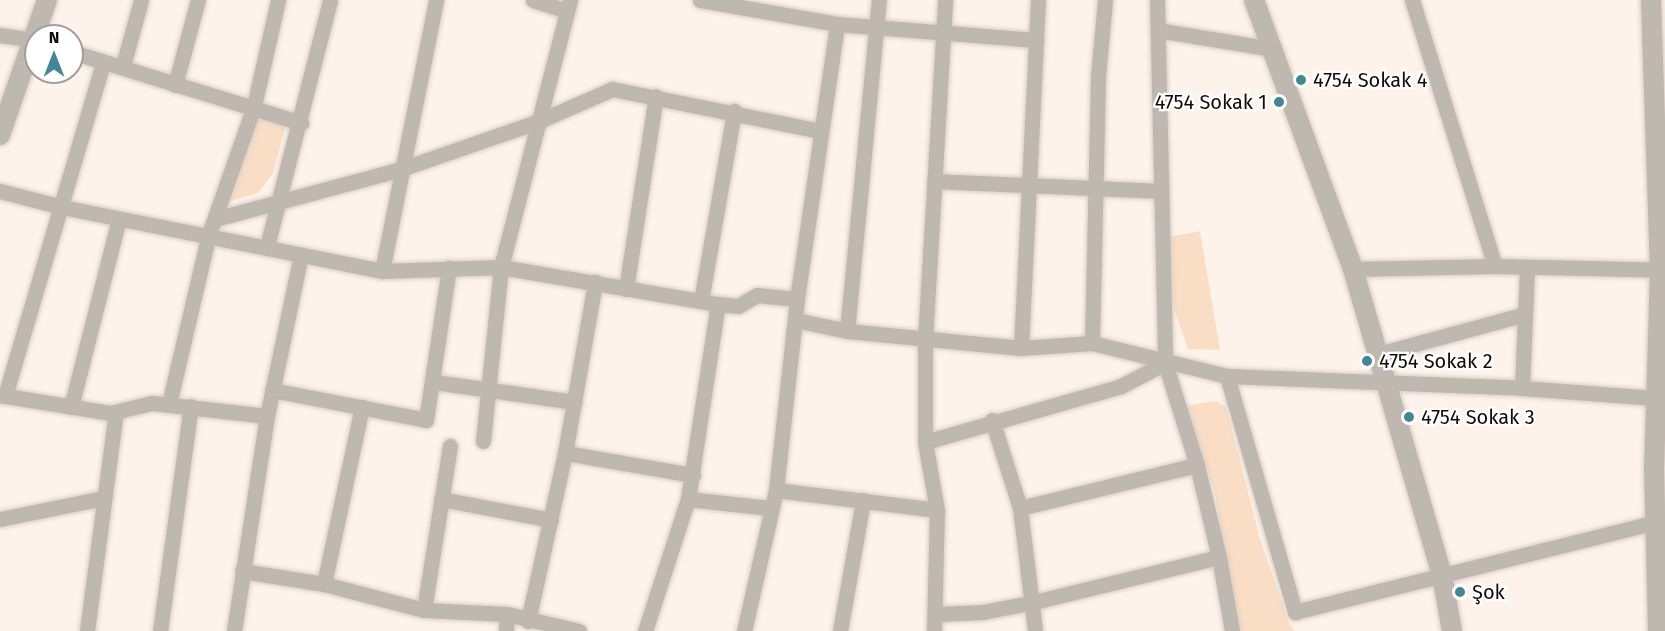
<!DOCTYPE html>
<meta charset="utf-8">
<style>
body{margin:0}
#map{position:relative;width:1665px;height:631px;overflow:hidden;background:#fef3ea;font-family:"Fira Sans",sans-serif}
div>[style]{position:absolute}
.green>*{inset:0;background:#f9dec5}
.roads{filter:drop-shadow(0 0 2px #d8cec6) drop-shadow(0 0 2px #d8cec6)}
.minor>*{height:15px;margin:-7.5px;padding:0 7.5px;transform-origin:7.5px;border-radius:7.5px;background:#bfb8b1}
.tertiary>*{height:20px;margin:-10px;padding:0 10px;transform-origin:10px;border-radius:10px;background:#bfb8b1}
.dots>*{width:16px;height:16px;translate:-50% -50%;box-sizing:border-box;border:3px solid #fff;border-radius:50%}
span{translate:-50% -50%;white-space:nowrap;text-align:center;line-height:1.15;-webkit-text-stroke:4.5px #fff;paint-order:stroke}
.poi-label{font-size:20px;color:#110c07}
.left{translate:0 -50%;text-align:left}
.right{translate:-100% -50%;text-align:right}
.north{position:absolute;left:24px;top:24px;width:60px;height:60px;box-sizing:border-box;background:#fff;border:2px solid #a09e9c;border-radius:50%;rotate:0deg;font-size:16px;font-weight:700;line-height:24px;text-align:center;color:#110c07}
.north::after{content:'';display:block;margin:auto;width:21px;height:27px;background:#438696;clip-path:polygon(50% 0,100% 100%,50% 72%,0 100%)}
</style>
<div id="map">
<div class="green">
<i style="clip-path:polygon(256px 118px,286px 125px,273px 173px,258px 193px,227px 202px)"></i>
<i style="clip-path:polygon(1200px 231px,1220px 350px,1188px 349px,1173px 306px,1169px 237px)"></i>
<i style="clip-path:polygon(1216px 401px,1226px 407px,1260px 539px,1289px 623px,1295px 631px,1238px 631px,1215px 494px,1196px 434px,1181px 406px)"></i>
</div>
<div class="roads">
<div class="minor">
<i style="left:533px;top:0;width:36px;rotate:18deg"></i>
<i style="left:700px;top:0;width:139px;rotate:9.9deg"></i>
<i style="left:837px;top:24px;width:200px;rotate:4.6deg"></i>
<i style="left:1157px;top:0;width:363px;rotate:88.7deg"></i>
<i style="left:1165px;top:363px;width:107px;rotate:72.6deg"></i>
<i style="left:1197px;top:465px;width:95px;rotate:76.6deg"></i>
<i style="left:1219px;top:557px;width:75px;rotate:80deg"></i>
<i style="left:1412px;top:0;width:279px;rotate:72.7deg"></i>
<i style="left:1158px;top:30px;width:117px;rotate:9.4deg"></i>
<i style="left:0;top:35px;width:36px;rotate:8deg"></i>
<i style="left:72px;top:52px;width:240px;rotate:17.2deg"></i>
<i style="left:123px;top:66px;width:68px;rotate:-74.7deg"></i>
<i style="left:175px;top:85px;width:88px;rotate:-74.9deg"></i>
<i style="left:934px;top:181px;width:227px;rotate:2.5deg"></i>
<i style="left:0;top:191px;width:64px;rotate:14.5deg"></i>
<i style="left:62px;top:207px;width:326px;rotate:11.3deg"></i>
<i style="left:382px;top:271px;width:119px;rotate:-1.9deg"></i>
<i style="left:501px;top:267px;width:220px;rotate:9.7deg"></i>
<i style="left:718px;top:304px;width:20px;rotate:6deg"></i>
<i style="left:738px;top:306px;width:22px;rotate:-30deg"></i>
<i style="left:757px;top:295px;width:40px;rotate:5.7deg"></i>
<i style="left:215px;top:219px;width:193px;rotate:-15deg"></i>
<i style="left:401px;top:169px;width:144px;rotate:-19.1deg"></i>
<i style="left:537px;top:122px;width:82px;rotate:-23.7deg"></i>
<i style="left:612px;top:89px;width:212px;rotate:11.4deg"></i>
<i style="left:267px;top:246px;width:254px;rotate:-75.6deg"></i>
<i style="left:1353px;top:269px;width:142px;rotate:-1.2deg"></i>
<i style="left:1495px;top:266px;width:170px;rotate:1.3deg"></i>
<i style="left:382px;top:271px;width:276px;rotate:-78.7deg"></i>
<i style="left:626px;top:289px;width:195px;rotate:-81.2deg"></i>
<i style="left:701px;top:301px;width:193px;rotate:-80.1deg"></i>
<i style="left:795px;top:320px;width:53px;rotate:11.9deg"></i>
<i style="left:847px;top:331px;width:175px;rotate:5.6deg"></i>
<i style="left:1021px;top:348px;width:71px;rotate:-4deg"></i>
<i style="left:1092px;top:343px;width:139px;rotate:13.7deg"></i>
<i style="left:1227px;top:376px;width:295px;rotate:2.3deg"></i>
<i style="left:1522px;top:388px;width:133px;rotate:4.3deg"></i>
<i style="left:847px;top:331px;width:333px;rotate:-84.5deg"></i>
<i style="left:1092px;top:343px;width:267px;rotate:-88.7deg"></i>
<i style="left:1098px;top:76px;width:76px;rotate:-84.7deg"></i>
<i style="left:1021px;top:348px;width:348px;rotate:-87.2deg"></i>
<i style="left:1378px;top:354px;width:152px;rotate:-15.2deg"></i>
<i style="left:1227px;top:376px;width:246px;rotate:73.9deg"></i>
<i style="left:1295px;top:612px;width:371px;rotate:-14deg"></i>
<i style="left:434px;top:382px;width:142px;rotate:8.1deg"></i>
<i style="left:1522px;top:388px;width:121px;rotate:-87.6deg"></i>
<i style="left:272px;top:390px;width:157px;rotate:11deg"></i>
<i style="left:426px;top:420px;width:154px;rotate:-81.4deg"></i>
<i style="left:0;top:395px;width:111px;rotate:9.3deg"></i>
<i style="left:110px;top:413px;width:43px;rotate:-13.4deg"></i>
<i style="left:152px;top:403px;width:116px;rotate:6.4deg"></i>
<i style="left:5px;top:396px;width:348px;rotate:-73.6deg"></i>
<i style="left:169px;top:404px;width:175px;rotate:-76.8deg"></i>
<i style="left:209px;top:234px;width:136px;rotate:-70.6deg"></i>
<i style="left:254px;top:106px;width:109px;rotate:-77.2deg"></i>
<i style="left:71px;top:407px;width:194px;rotate:-75.7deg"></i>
<i style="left:992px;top:420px;width:92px;rotate:72.3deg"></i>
<i style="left:1020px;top:508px;width:124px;rotate:83deg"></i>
<i style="left:483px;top:441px;width:175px;rotate:-84.1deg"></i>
<i style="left:501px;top:267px;width:276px;rotate:-75.5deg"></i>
<i style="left:925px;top:442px;width:204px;rotate:-15.9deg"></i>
<i style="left:1121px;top:386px;width:50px;rotate:-27.6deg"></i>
<i style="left:565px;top:453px;width:130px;rotate:9.8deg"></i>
<i style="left:776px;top:490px;width:162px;rotate:7.1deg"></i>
<i style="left:441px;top:499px;width:112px;rotate:10.8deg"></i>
<i style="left:688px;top:499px;width:82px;rotate:6.3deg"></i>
<i style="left:1020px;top:508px;width:182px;rotate:-13.7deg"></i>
<i style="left:0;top:519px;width:105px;rotate:-11.5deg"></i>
<i style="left:242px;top:571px;width:83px;rotate:9deg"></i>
<i style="left:324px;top:584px;width:103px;rotate:14.6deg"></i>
<i style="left:424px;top:610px;width:83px;rotate:2.8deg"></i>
<i style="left:507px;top:614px;width:74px;rotate:13.3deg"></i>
<i style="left:324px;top:584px;width:181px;rotate:-77.9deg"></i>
<i style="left:424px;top:610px;width:166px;rotate:-81deg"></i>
<i style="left:937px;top:614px;width:46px;rotate:-2.5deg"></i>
<i style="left:983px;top:612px;width:52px;rotate:-11.1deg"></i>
<i style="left:1034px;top:602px;width:190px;rotate:-13.7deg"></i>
<i style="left:528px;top:621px;width:172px;rotate:-77.6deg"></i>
<i style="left:565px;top:453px;width:174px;rotate:-80deg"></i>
<i style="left:87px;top:631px;width:221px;rotate:-82.5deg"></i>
<i style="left:160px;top:631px;width:227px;rotate:-82.2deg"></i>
<i style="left:234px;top:631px;width:218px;rotate:-81.3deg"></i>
<i style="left:267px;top:416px;width:165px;rotate:-78.1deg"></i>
<i style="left:506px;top:631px;width:17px;rotate:-87deg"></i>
<i style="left:645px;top:631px;width:139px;rotate:-72deg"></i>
<i style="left:688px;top:499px;width:197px;rotate:-81.3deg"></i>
<i style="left:744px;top:631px;width:145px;rotate:-77.2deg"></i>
<i style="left:776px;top:490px;width:192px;rotate:-83.7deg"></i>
<i style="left:797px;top:299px;width:278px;rotate:-81.7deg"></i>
<i style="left:840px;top:631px;width:133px;rotate:-80deg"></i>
<i style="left:934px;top:631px;width:121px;rotate:-88.6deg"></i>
<i style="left:937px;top:510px;width:69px;rotate:-100deg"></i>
<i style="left:925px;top:442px;width:102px;rotate:-90deg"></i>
<i style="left:925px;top:340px;width:341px;rotate:-86.6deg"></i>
</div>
<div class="tertiary">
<i style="left:1254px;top:0;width:287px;rotate:69.8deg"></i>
<i style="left:1353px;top:269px;width:319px;rotate:73.8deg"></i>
<i style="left:1442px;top:575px;width:57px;rotate:79.9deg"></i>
<i style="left:1651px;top:0;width:270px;rotate:88.1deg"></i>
<i style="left:1660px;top:270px;width:197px;rotate:91.7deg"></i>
<i style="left:1654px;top:467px;width:164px;rotate:88.6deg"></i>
<i style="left:0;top:135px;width:143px;rotate:-70.8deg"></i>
</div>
</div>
<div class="dots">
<i style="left:1301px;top:80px;background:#438696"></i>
<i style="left:1279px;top:102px;background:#438696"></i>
<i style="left:1367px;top:361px;background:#438696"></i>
<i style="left:1409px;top:417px;background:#438696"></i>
<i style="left:1460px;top:592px;background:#438696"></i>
</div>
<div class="poi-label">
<span class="left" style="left:1313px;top:80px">4754 Sokak 4</span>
<span class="right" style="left:1267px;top:102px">4754 Sokak 1</span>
<span class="left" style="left:1379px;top:361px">4754 Sokak 2</span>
<span class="left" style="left:1421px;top:417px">4754 Sokak 3</span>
<span class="left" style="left:1472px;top:592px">Şok</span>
</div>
<div class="north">N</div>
</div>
